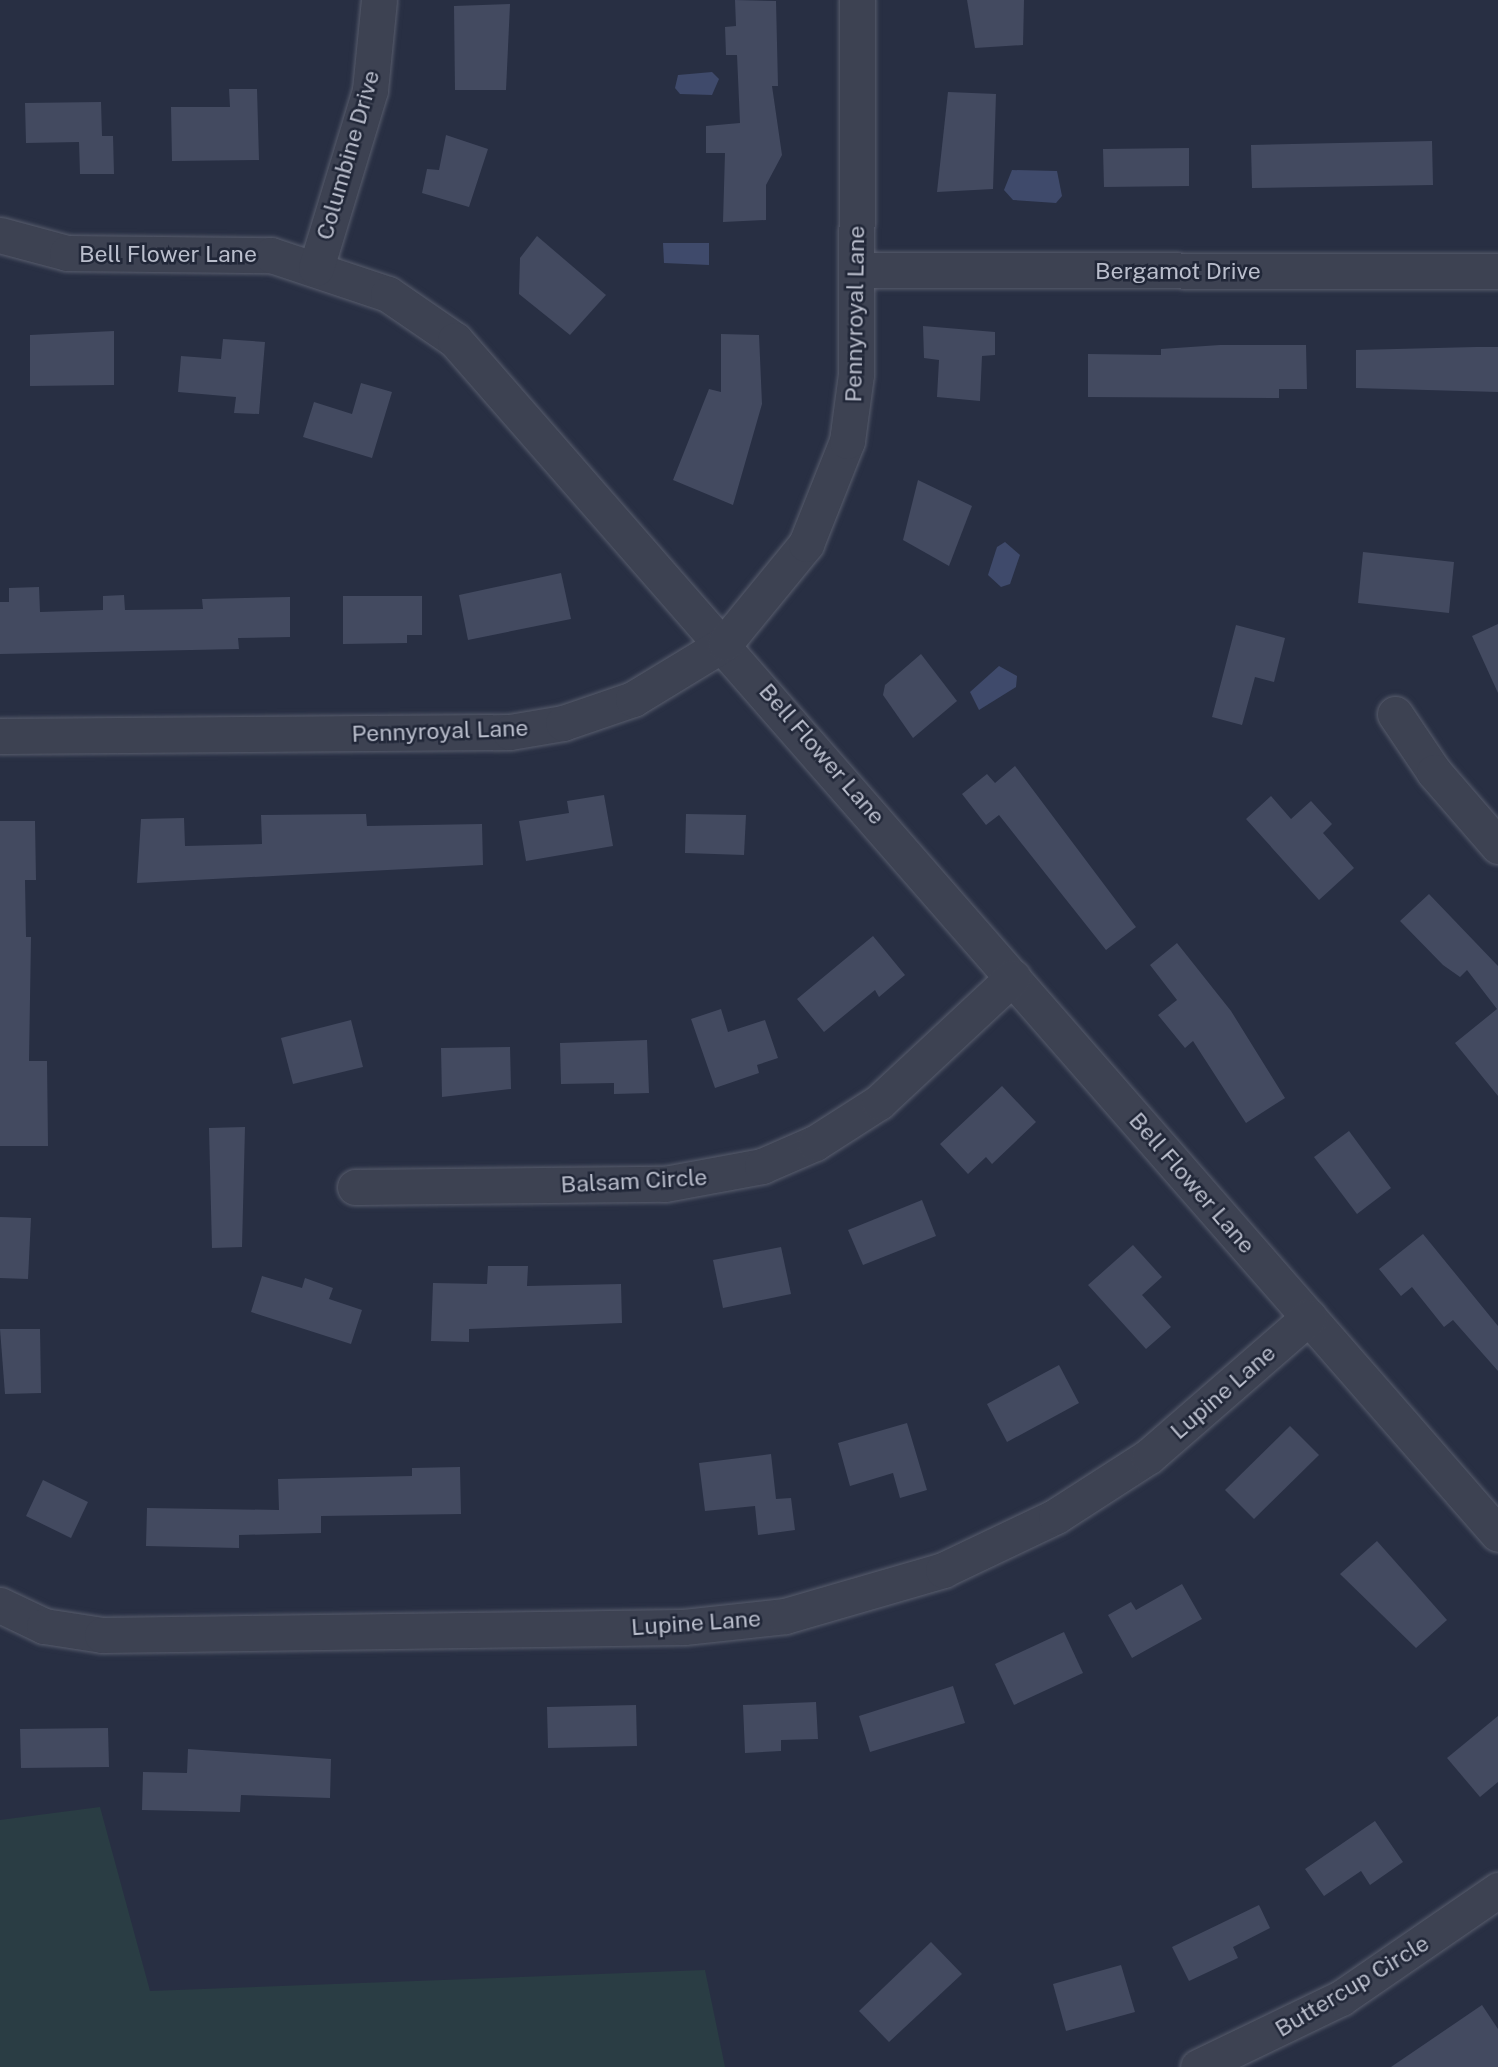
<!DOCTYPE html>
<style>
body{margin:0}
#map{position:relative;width:1498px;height:2067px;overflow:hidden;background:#282f43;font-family:"Public Sans",sans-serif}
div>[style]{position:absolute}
.green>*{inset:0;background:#2a3d44}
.water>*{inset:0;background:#3f4a6b}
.building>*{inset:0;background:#434a60}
.roads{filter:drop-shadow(0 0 2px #585d6d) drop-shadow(0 0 2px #585d6d)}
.minor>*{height:35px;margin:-17.5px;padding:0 17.5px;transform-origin:17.5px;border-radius:17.5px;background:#3d4252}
span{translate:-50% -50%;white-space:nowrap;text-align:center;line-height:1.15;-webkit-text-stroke:5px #212738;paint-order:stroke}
.street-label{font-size:23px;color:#babecc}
</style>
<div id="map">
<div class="green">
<i style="clip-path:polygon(100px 1807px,150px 1991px,705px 1970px,725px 2067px,0 2067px,0 1820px)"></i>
</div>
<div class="water">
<i style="clip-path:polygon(712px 72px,719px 79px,712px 95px,680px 94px,675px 88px,678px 75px)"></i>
<i style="clip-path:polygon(1012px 170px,1057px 171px,1062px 196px,1056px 203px,1013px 200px,1004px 190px)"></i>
<i style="clip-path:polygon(663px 243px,709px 243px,709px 265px,664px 263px)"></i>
<i style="clip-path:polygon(1005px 542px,1020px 555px,1010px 584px,1001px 587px,988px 575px,997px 547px)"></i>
<i style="clip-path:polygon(999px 666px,1017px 676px,1016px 687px,979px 710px,970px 692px)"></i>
</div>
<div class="building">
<i style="clip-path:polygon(735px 0,776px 1px,778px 86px,772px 86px,782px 155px,766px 185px,766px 220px,723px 222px,725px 153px,706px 153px,706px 126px,740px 123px,737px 55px,726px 55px,725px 27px,736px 26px)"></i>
<i style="clip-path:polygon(967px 0,1024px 0,1023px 45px,975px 48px)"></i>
<i style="clip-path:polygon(510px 4px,506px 90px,455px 90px,454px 6px)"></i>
<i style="clip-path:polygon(229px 89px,257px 89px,259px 160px,172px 161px,171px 107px,230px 107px)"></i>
<i style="clip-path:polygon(948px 92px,996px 94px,993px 189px,937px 192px)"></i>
<i style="clip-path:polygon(101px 102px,102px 136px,113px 136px,114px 174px,80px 174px,79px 142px,26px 143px,25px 103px)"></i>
<i style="clip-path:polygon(446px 135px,488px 149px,469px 207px,422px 193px,427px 169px,439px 170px)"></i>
<i style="clip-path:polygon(1432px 141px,1433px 185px,1252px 188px,1251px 145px)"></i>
<i style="clip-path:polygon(1189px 148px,1189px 186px,1104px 187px,1103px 149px)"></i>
<i style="clip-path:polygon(537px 236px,606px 295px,570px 335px,519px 294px,520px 258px)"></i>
<i style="clip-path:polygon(923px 326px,995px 332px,995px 355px,982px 356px,980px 401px,937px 397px,939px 360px,924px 358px)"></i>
<i style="clip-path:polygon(114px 331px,114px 385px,30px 386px,30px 335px)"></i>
<i style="clip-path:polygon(721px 334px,759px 335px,762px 404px,733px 505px,673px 480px,709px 389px,721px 392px)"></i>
<i style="clip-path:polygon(223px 339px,265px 342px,259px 414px,234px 413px,236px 397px,178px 392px,181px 356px,221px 359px)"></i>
<i style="clip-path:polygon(1220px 345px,1306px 345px,1307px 389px,1279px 389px,1279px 398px,1088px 397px,1088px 354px,1161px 355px,1161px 349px)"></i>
<i style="clip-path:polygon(1476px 347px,1498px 347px,1498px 392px,1356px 388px,1356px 350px)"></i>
<i style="clip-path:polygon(361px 383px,392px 392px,372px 458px,303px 437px,314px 402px,352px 414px)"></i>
<i style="clip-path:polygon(918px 480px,972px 506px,949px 566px,903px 540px)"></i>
<i style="clip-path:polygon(1363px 552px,1454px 562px,1449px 613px,1358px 603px)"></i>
<i style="clip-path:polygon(561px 573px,571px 619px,468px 640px,459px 595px)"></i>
<i style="clip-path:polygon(39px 587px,40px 612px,103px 610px,103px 596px,124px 595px,125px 610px,203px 609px,202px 599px,290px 597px,290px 637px,238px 638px,239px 649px,0 654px,0 602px,9px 602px,9px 588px)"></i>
<i style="clip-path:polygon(343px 596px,422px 596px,422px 635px,407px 635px,407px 643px,343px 644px)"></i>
<i style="clip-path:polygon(1498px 624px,1498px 693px,1472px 636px)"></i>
<i style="clip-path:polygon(1236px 625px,1285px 638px,1274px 682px,1255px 677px,1242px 725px,1212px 717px)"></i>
<i style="clip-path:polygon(921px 654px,957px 701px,913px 738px,883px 695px,885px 685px)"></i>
<i style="clip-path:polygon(1015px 766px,1136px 927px,1106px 950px,999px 815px,986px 825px,962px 794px,987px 774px,995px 783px)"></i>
<i style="clip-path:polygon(604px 795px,613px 846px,526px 861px,519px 821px,569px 813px,567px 801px)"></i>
<i style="clip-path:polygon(1271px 796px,1291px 819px,1311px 801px,1332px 824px,1323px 833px,1354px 868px,1319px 900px,1246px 819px)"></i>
<i style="clip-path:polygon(366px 814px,367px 826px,482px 824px,483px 865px,137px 883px,141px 819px,184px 818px,185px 846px,262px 844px,261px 815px)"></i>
<i style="clip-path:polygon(686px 814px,746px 815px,744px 855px,685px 853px)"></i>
<i style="clip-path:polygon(0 821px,35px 821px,36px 880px,25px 880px,26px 937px,31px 937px,29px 1061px,47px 1061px,48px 1146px,0 1146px)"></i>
<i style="clip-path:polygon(1429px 894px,1498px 966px,1498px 1096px,1455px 1043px,1497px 1009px,1467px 970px,1460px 977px,1443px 965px,1400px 921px)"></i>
<i style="clip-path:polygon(873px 936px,905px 975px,879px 997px,875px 990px,824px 1032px,797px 999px)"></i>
<i style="clip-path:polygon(1177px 943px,1231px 1011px,1285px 1098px,1246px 1123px,1193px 1041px,1185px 1048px,1158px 1015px,1177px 1000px,1150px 965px)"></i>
<i style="clip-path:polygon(721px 1009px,728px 1032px,765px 1020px,778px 1058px,757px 1065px,759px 1073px,715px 1088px,691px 1019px)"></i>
<i style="clip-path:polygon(351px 1020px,363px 1067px,293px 1084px,281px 1038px)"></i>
<i style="clip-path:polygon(647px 1040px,649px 1093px,614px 1094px,614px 1083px,561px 1084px,560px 1043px)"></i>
<i style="clip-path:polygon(510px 1047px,511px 1089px,442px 1097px,441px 1048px)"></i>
<i style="clip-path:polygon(1002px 1086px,1036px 1122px,992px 1164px,986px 1157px,968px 1174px,940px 1144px)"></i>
<i style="clip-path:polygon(245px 1127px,242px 1247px,212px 1248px,209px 1128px)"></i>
<i style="clip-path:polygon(1349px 1131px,1391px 1188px,1357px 1214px,1314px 1157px)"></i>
<i style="clip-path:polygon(922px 1200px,936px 1236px,863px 1265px,848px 1230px)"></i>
<i style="clip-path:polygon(0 1217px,31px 1218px,28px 1279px,0 1278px)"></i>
<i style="clip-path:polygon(1423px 1234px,1498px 1326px,1498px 1371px,1453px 1320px,1444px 1327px,1412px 1287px,1401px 1296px,1379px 1269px)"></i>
<i style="clip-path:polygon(1133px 1245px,1162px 1277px,1142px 1295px,1171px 1327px,1146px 1349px,1088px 1285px)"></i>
<i style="clip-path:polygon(781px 1247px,791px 1294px,723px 1308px,713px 1260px)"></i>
<i style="clip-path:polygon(488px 1266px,528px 1266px,527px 1286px,621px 1284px,622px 1323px,469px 1329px,469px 1342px,431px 1341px,433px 1283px,487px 1284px)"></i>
<i style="clip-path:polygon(262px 1276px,302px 1288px,305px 1278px,333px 1288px,329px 1299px,362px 1310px,351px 1344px,251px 1312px)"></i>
<i style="clip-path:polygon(0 1329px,40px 1329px,41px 1393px,5px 1394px)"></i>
<i style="clip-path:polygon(1059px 1365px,1079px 1403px,1007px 1442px,987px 1404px)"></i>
<i style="clip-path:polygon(907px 1423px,927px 1490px,900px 1498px,893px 1473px,850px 1486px,838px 1443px)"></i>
<i style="clip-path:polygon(1290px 1426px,1319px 1455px,1254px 1519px,1225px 1490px)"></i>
<i style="clip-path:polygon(771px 1454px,776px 1499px,791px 1498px,795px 1530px,758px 1535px,755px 1506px,705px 1511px,699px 1463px)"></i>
<i style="clip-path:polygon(460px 1467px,461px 1514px,321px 1516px,321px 1533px,239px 1535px,239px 1548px,146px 1546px,147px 1508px,279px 1510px,278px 1479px,412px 1476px,412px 1468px)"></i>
<i style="clip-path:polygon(43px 1480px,88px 1502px,71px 1538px,26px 1516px)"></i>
<i style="clip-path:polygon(1377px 1541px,1447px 1620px,1416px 1648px,1340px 1574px)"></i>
<i style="clip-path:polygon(1182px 1584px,1202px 1619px,1132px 1658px,1108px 1615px,1131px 1602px,1136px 1610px)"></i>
<i style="clip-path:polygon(1064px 1632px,1083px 1673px,1014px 1705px,995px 1664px)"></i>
<i style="clip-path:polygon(953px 1686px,965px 1723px,870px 1752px,859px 1716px)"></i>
<i style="clip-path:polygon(816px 1702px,818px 1739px,781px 1740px,781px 1751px,745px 1753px,743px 1705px)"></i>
<i style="clip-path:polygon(636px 1705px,637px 1746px,548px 1748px,547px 1707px)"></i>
<i style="clip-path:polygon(1498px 1716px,1498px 1782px,1480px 1797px,1447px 1758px)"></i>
<i style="clip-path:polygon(108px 1728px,109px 1767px,21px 1768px,20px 1729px)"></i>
<i style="clip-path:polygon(188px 1749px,331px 1759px,330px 1798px,241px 1795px,240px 1812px,142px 1810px,143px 1772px,187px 1773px)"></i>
<i style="clip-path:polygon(1375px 1821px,1403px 1862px,1370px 1885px,1361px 1871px,1324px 1896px,1305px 1869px)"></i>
<i style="clip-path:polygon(1259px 1905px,1270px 1928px,1233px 1947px,1238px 1958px,1189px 1981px,1172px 1947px)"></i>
<i style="clip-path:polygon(931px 1942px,962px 1974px,889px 2042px,859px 2011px)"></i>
<i style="clip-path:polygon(1121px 1965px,1135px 2012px,1066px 2031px,1053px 1984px)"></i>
<i style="clip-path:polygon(1482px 2005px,1498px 2029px,1498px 2067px,1391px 2067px)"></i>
</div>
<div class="roads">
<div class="minor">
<i style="left:0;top:235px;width:69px;rotate:15deg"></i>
<i style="left:67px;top:253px;width:204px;rotate:0.6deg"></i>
<i style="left:271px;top:255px;width:123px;rotate:18.4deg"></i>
<i style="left:388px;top:294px;width:81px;rotate:34.5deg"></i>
<i style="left:455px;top:340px;width:1585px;rotate:48.86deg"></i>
<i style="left:316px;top:268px;width:186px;rotate:-73.1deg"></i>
<i style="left:370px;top:90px;width:90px;rotate:-84.3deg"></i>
<i style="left:857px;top:270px;width:641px;rotate:0.09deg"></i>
<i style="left:1395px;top:714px;width:70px;rotate:56.1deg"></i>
<i style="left:1434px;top:772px;width:98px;rotate:49.1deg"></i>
<i style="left:0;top:736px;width:510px;rotate:-0.45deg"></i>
<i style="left:510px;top:732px;width:54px;rotate:-9.6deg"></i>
<i style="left:563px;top:723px;width:74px;rotate:-18.9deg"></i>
<i style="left:633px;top:699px;width:108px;rotate:-31.3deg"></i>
<i style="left:725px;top:643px;width:128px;rotate:-50.7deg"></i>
<i style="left:806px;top:544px;width:111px;rotate:-68.3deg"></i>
<i style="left:847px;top:441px;width:68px;rotate:-82.3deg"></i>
<i style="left:856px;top:374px;width:374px;rotate:-89.8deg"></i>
<i style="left:355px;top:1187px;width:310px;rotate:-0.6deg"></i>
<i style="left:665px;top:1184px;width:99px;rotate:-10.5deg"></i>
<i style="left:762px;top:1166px;width:58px;rotate:-23.5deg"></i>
<i style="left:815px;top:1143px;width:76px;rotate:-32.6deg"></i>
<i style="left:879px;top:1102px;width:183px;rotate:-43deg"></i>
<i style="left:0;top:1605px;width:49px;rotate:25.5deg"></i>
<i style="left:44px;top:1626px;width:59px;rotate:8.8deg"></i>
<i style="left:102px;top:1635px;width:582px;rotate:-0.79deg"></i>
<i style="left:684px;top:1627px;width:102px;rotate:-6.2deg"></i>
<i style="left:785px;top:1616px;width:165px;rotate:-16.2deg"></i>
<i style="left:943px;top:1570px;width:125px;rotate:-25.5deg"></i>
<i style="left:1056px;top:1516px;width:111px;rotate:-32.8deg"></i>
<i style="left:1149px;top:1456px;width:212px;rotate:-41deg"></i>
<i style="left:1198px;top:2067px;width:159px;rotate:-25.8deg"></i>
<i style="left:1341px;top:1998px;width:191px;rotate:-34.5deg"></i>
</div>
</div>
<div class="street-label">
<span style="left:348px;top:155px;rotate:-74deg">Columbine Drive</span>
<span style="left:168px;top:254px">Bell Flower Lane</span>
<span style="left:1178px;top:271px">Bergamot Drive</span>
<span style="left:855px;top:314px;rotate:-89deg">Pennyroyal Lane</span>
<span style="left:440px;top:731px;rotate:-2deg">Pennyroyal Lane</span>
<span style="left:822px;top:754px;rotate:49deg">Bell Flower Lane</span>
<span style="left:634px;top:1181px;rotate:-3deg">Balsam Circle</span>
<span style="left:1192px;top:1183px;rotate:49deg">Bell Flower Lane</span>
<span style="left:1223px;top:1392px;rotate:-41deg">Lupine Lane</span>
<span style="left:696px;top:1623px;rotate:-4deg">Lupine Lane</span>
<span style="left:1352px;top:1986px;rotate:-31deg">Buttercup Circle</span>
</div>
</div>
